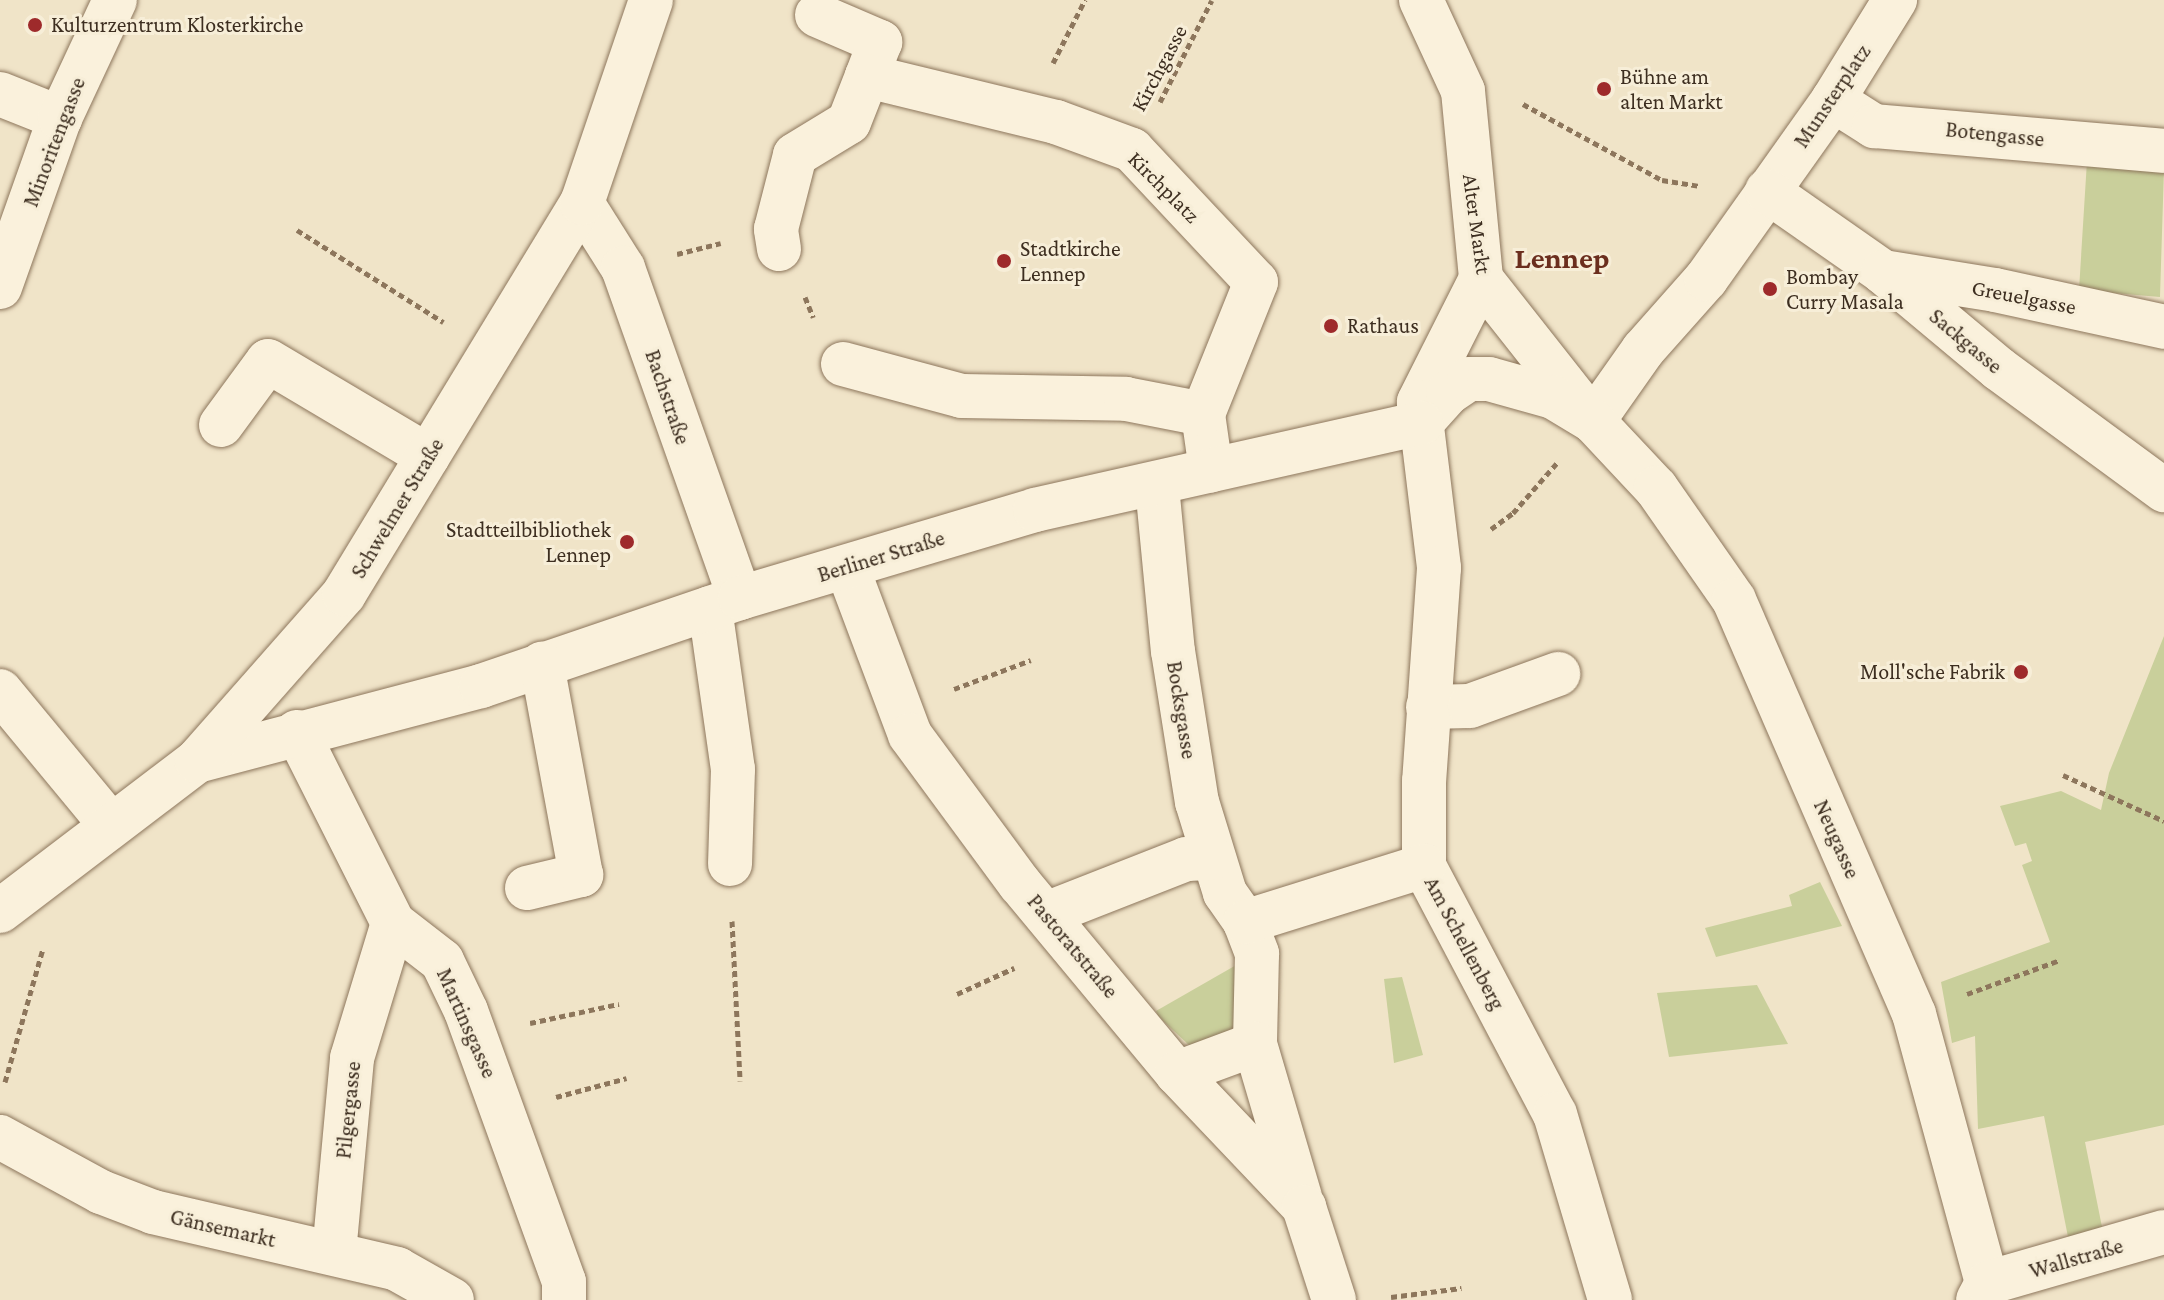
<!DOCTYPE html>
<meta charset="utf-8">
<style>
body{margin:0}
#map{position:relative;width:2164px;height:1300px;overflow:hidden;background:#f0e4c8;font-family:"Crimson Pro",serif}
div>[style]{position:absolute}
.green>*{inset:0;background:#c9cf9b}
.path>*{height:5px;margin-top:-2.5px;transform-origin:0;background:repeating-linear-gradient(90deg,#8d765c 0 6px,transparent 0 10px)}
.roads{filter:drop-shadow(0 0 2px #8d765c) drop-shadow(0 0 2px #8d765c)}
.minor>*{height:44px;margin:-22px;padding:0 22px;transform-origin:22px;border-radius:22px;background:#faf1dc}
.dots>*{width:22px;height:22px;translate:-50% -50%;box-sizing:border-box;border:4px solid #f7eed8;border-radius:50%}
span{translate:-50% -50%;white-space:nowrap;text-align:center;line-height:1.15;-webkit-text-stroke:6px #f7eed8;paint-order:stroke}
.poi-label{font-size:22px;color:#3d2e20}
.left{translate:0 -50%;text-align:left}
.right{translate:-100% -50%;text-align:right}
.street-label{font-size:22px;color:#3d2e20}
.district-label{font-size:30px;color:#6b2e1e;font-weight:700}
</style>
<div id="map">
<div class="green">
<i style="clip-path:polygon(2087px 161px,2164px 168px,2160px 297px,2079px 290px)"></i>
<i style="clip-path:polygon(2164px 636px,2164px 1125px,2085px 1142px,2102px 1227px,2069px 1242px,2044px 1116px,1978px 1129px,1975px 1036px,1952px 1043px,1941px 982px,2050px 942px,2022px 865px,2032px 861px,2026px 843px,2015px 846px,2000px 806px,2061px 791px,2101px 810px,2109px 773px)"></i>
<i style="clip-path:polygon(1820px 882px,1842px 926px,1716px 957px,1705px 928px,1792px 906px,1789px 895px)"></i>
<i style="clip-path:polygon(1245px 960px,1233px 1033px,1191px 1047px,1158px 1016px,1156px 1011px)"></i>
<i style="clip-path:polygon(1402px 977px,1423px 1055px,1394px 1063px,1384px 979px)"></i>
<i style="clip-path:polygon(1757px 985px,1788px 1044px,1669px 1057px,1657px 993px)"></i>
</div>
<div class="path">
<i style="left:1053px;top:63px;width:71px;rotate:-63.1deg"></i>
<i style="left:1160px;top:102px;width:114px;rotate:-63deg"></i>
<i style="left:1523px;top:104px;width:158px;rotate:28.7deg"></i>
<i style="left:1662px;top:180px;width:39px;rotate:9deg"></i>
<i style="left:297px;top:230px;width:173px;rotate:32.2deg"></i>
<i style="left:677px;top:254px;width:45px;rotate:-14deg"></i>
<i style="left:805px;top:297px;width:22px;rotate:68deg"></i>
<i style="left:1491px;top:529px;width:27px;rotate:-36deg"></i>
<i style="left:1513px;top:513px;width:67px;rotate:-48.7deg"></i>
<i style="left:954px;top:689px;width:82px;rotate:-20.6deg"></i>
<i style="left:2063px;top:775px;width:111px;rotate:24.5deg"></i>
<i style="left:732px;top:921px;width:160px;rotate:87.1deg"></i>
<i style="left:957px;top:994px;width:63px;rotate:-24.5deg"></i>
<i style="left:1967px;top:994px;width:99px;rotate:-20.1deg"></i>
<i style="left:530px;top:1023px;width:91px;rotate:-12.1deg"></i>
<i style="left:5px;top:1082px;width:138px;rotate:-74.1deg"></i>
<i style="left:556px;top:1097px;width:73px;rotate:-15deg"></i>
<i style="left:1391px;top:1297px;width:71px;rotate:-7.3deg"></i>
</div>
<div class="roads">
<div class="minor">
<i style="left:1421px;top:0;width:100px;rotate:65.2deg"></i>
<i style="left:1463px;top:91px;width:189px;rotate:84.5deg"></i>
<i style="left:1481px;top:279px;width:181px;rotate:51.7deg"></i>
<i style="left:1593px;top:421px;width:87px;rotate:-54.8deg"></i>
<i style="left:1643px;top:350px;width:95px;rotate:-48.4deg"></i>
<i style="left:1706px;top:279px;width:219px;rotate:-54.6deg"></i>
<i style="left:1833px;top:100px;width:118px;rotate:-58.2deg"></i>
<i style="left:817px;top:15px;width:69px;rotate:23.2deg"></i>
<i style="left:880px;top:42px;width:36px;rotate:111deg"></i>
<i style="left:0;top:94px;width:65px;rotate:21.8deg"></i>
<i style="left:1833px;top:100px;width:49px;rotate:32.4deg"></i>
<i style="left:1874px;top:126px;width:291px;rotate:4.9deg"></i>
<i style="left:1767px;top:191px;width:141px;rotate:34.9deg"></i>
<i style="left:1883px;top:272px;width:151px;rotate:39.9deg"></i>
<i style="left:1999px;top:369px;width:205px;rotate:36.3deg"></i>
<i style="left:582px;top:203px;width:77px;rotate:57.8deg"></i>
<i style="left:623px;top:268px;width:350px;rotate:70.5deg"></i>
<i style="left:779px;top:249px;width:20px;rotate:-99deg"></i>
<i style="left:776px;top:229px;width:76px;rotate:-75.6deg"></i>
<i style="left:795px;top:155px;width:63px;rotate:-31.4deg"></i>
<i style="left:849px;top:122px;width:49px;rotate:-68.6deg"></i>
<i style="left:867px;top:76px;width:195px;rotate:13.7deg"></i>
<i style="left:1056px;top:122px;width:81px;rotate:20.2deg"></i>
<i style="left:1132px;top:150px;width:181px;rotate:46.8deg"></i>
<i style="left:1256px;top:282px;width:142px;rotate:111.9deg"></i>
<i style="left:1203px;top:414px;width:57px;rotate:81.9deg"></i>
<i style="left:1883px;top:272px;width:113px;rotate:9.1deg"></i>
<i style="left:1995px;top:290px;width:173px;rotate:12.3deg"></i>
<i style="left:1481px;top:279px;width:138px;rotate:116.8deg"></i>
<i style="left:1419px;top:402px;width:167px;rotate:83.1deg"></i>
<i style="left:1439px;top:568px;width:214px;rotate:94deg"></i>
<i style="left:1424px;top:781px;width:85px;rotate:90deg"></i>
<i style="left:1424px;top:866px;width:280px;rotate:62.2deg"></i>
<i style="left:1555px;top:1114px;width:194px;rotate:73.5deg"></i>
<i style="left:0;top:287px;width:179px;rotate:-70.5deg"></i>
<i style="left:60px;top:118px;width:130px;rotate:-65deg"></i>
<i style="left:843px;top:364px;width:123px;rotate:15.1deg"></i>
<i style="left:962px;top:396px;width:164px;rotate:1deg"></i>
<i style="left:1126px;top:399px;width:78px;rotate:11deg"></i>
<i style="left:1421px;top:423px;width:40px;rotate:-48deg"></i>
<i style="left:1448px;top:393px;width:25px;rotate:-34deg"></i>
<i style="left:1469px;top:379px;width:20px"></i>
<i style="left:1489px;top:379px;width:66px;rotate:15.7deg"></i>
<i style="left:1553px;top:397px;width:47px;rotate:31deg"></i>
<i style="left:1593px;top:421px;width:92px;rotate:46.8deg"></i>
<i style="left:1656px;top:488px;width:136px;rotate:55.1deg"></i>
<i style="left:1734px;top:600px;width:451px;rotate:66.5deg"></i>
<i style="left:1914px;top:1014px;width:279px;rotate:74.8deg"></i>
<i style="left:1987px;top:1283px;width:19px;rotate:118deg"></i>
<i style="left:221px;top:425px;width:79px;rotate:-53.7deg"></i>
<i style="left:268px;top:361px;width:186px;rotate:30.7deg"></i>
<i style="left:1157px;top:486px;width:166px;rotate:84.5deg"></i>
<i style="left:1173px;top:651px;width:153px;rotate:81deg"></i>
<i style="left:1197px;top:802px;width:95px;rotate:72.9deg"></i>
<i style="left:1225px;top:893px;width:35px;rotate:55deg"></i>
<i style="left:1245px;top:922px;width:34px;rotate:69deg"></i>
<i style="left:1257px;top:954px;width:90px;rotate:91.3deg"></i>
<i style="left:1255px;top:1044px;width:159px;rotate:73.6deg"></i>
<i style="left:847px;top:567px;width:179px;rotate:69.4deg"></i>
<i style="left:910px;top:735px;width:185px;rotate:53.6deg"></i>
<i style="left:1020px;top:884px;width:246px;rotate:50.3deg"></i>
<i style="left:1177px;top:1073px;width:185px;rotate:46.5deg"></i>
<i style="left:1304px;top:1207px;width:98px;rotate:72.1deg"></i>
<i style="left:710px;top:608px;width:163px;rotate:81.9deg"></i>
<i style="left:733px;top:769px;width:95px;rotate:91.8deg"></i>
<i style="left:0;top:691px;width:174px;rotate:50.4deg"></i>
<i style="left:1428px;top:707px;width:42px;rotate:-1.4deg"></i>
<i style="left:1470px;top:706px;width:94px;rotate:-20deg"></i>
<i style="left:297px;top:732px;width:214px;rotate:63.3deg"></i>
<i style="left:393px;top:923px;width:62px;rotate:37.8deg"></i>
<i style="left:442px;top:961px;width:55px;rotate:64.4deg"></i>
<i style="left:466px;top:1011px;width:288px;rotate:70.1deg"></i>
<i style="left:564px;top:1282px;width:18px;rotate:90deg"></i>
<i style="left:197px;top:761px;width:294px;rotate:-14.8deg"></i>
<i style="left:481px;top:686px;width:274px;rotate:-18.8deg"></i>
<i style="left:740px;top:598px;width:308px;rotate:-16.6deg"></i>
<i style="left:1035px;top:510px;width:396px;rotate:-12.7deg"></i>
<i style="left:527px;top:888px;width:56px;rotate:-13.5deg"></i>
<i style="left:581px;top:875px;width:215px;rotate:-100.5deg"></i>
<i style="left:0;top:911px;width:248px;rotate:-37.3deg"></i>
<i style="left:197px;top:761px;width:222px;rotate:-48.6deg"></i>
<i style="left:344px;top:594px;width:458px;rotate:-58.7deg"></i>
<i style="left:582px;top:203px;width:214px;rotate:-71.2deg"></i>
<i style="left:1046px;top:914px;width:150px;rotate:-21.4deg"></i>
<i style="left:1186px;top:859px;width:26px;rotate:-2deg"></i>
<i style="left:1245px;top:922px;width:188px;rotate:-17.4deg"></i>
<i style="left:1177px;top:1073px;width:83px;rotate:-20.4deg"></i>
<i style="left:0;top:1137px;width:115px;rotate:28.6deg"></i>
<i style="left:101px;top:1192px;width:56px;rotate:21deg"></i>
<i style="left:153px;top:1212px;width:251px;rotate:13.1deg"></i>
<i style="left:397px;top:1269px;width:63px;rotate:29.4deg"></i>
<i style="left:334px;top:1253px;width:196px;rotate:-84.7deg"></i>
<i style="left:352px;top:1058px;width:141px;rotate:-73.1deg"></i>
<i style="left:1987px;top:1283px;width:184px;rotate:-16.1deg"></i>
</div>
</div>
<div class="dots">
<i style="left:35px;top:25px;background:#9e2a2b"></i>
<i style="left:1604px;top:89px;background:#9e2a2b"></i>
<i style="left:1004px;top:261px;background:#9e2a2b"></i>
<i style="left:1770px;top:289px;background:#9e2a2b"></i>
<i style="left:1331px;top:326px;background:#9e2a2b"></i>
<i style="left:627px;top:542px;background:#9e2a2b"></i>
<i style="left:2021px;top:672px;background:#9e2a2b"></i>
</div>
<div class="poi-label">
<span class="left" style="left:51px;top:25px">Kulturzentrum Klosterkirche</span>
<span class="left" style="left:1620px;top:89px">Bühne am<br>alten Markt</span>
<span class="left" style="left:1020px;top:261px">Stadtkirche<br>Lennep</span>
<span class="left" style="left:1786px;top:289px">Bombay<br>Curry Masala</span>
<span class="left" style="left:1347px;top:326px">Rathaus</span>
<span class="right" style="left:611px;top:542px">Stadtteilbibliothek<br>Lennep</span>
<span class="right" style="left:2005px;top:672px">Moll'sche Fabrik</span>
</div>
<div class="street-label">
<span style="left:1159px;top:68px;rotate:-62deg">Kirchgasse</span>
<span style="left:1832px;top:96px;rotate:-56deg">Munsterplatz</span>
<span style="left:1995px;top:134px;rotate:6deg">Botengasse</span>
<span style="left:54px;top:142px;rotate:-69deg">Minoritengasse</span>
<span style="left:1164px;top:187px;rotate:45deg">Kirchplatz</span>
<span style="left:1477px;top:224px;rotate:82deg">Alter Markt</span>
<span style="left:2024px;top:297px;rotate:11deg">Greuelgasse</span>
<span style="left:1966px;top:341px;rotate:40deg">Sackgasse</span>
<span style="left:668px;top:397px;rotate:71deg">Bachstraße</span>
<span style="left:397px;top:508px;rotate:-59deg">Schwelmer Straße</span>
<span style="left:881px;top:556px;rotate:-17deg">Berliner Straße</span>
<span style="left:1182px;top:710px;rotate:81deg">Bocksgasse</span>
<span style="left:1837px;top:839px;rotate:66deg">Neugasse</span>
<span style="left:1465px;top:943px;rotate:62deg">Am Schellenberg</span>
<span style="left:1073px;top:946px;rotate:50deg">Pastoratstraße</span>
<span style="left:467px;top:1023px;rotate:66deg">Martinsgasse</span>
<span style="left:348px;top:1110px;rotate:-84deg">Pilgergasse</span>
<span style="left:223px;top:1228px;rotate:13deg">Gänsemarkt</span>
<span style="left:2076px;top:1258px;rotate:-16deg">Wallstraße</span>
</div>
<div class="district-label">
<span style="left:1562px;top:258px">Lennep</span>
</div>
</div>
